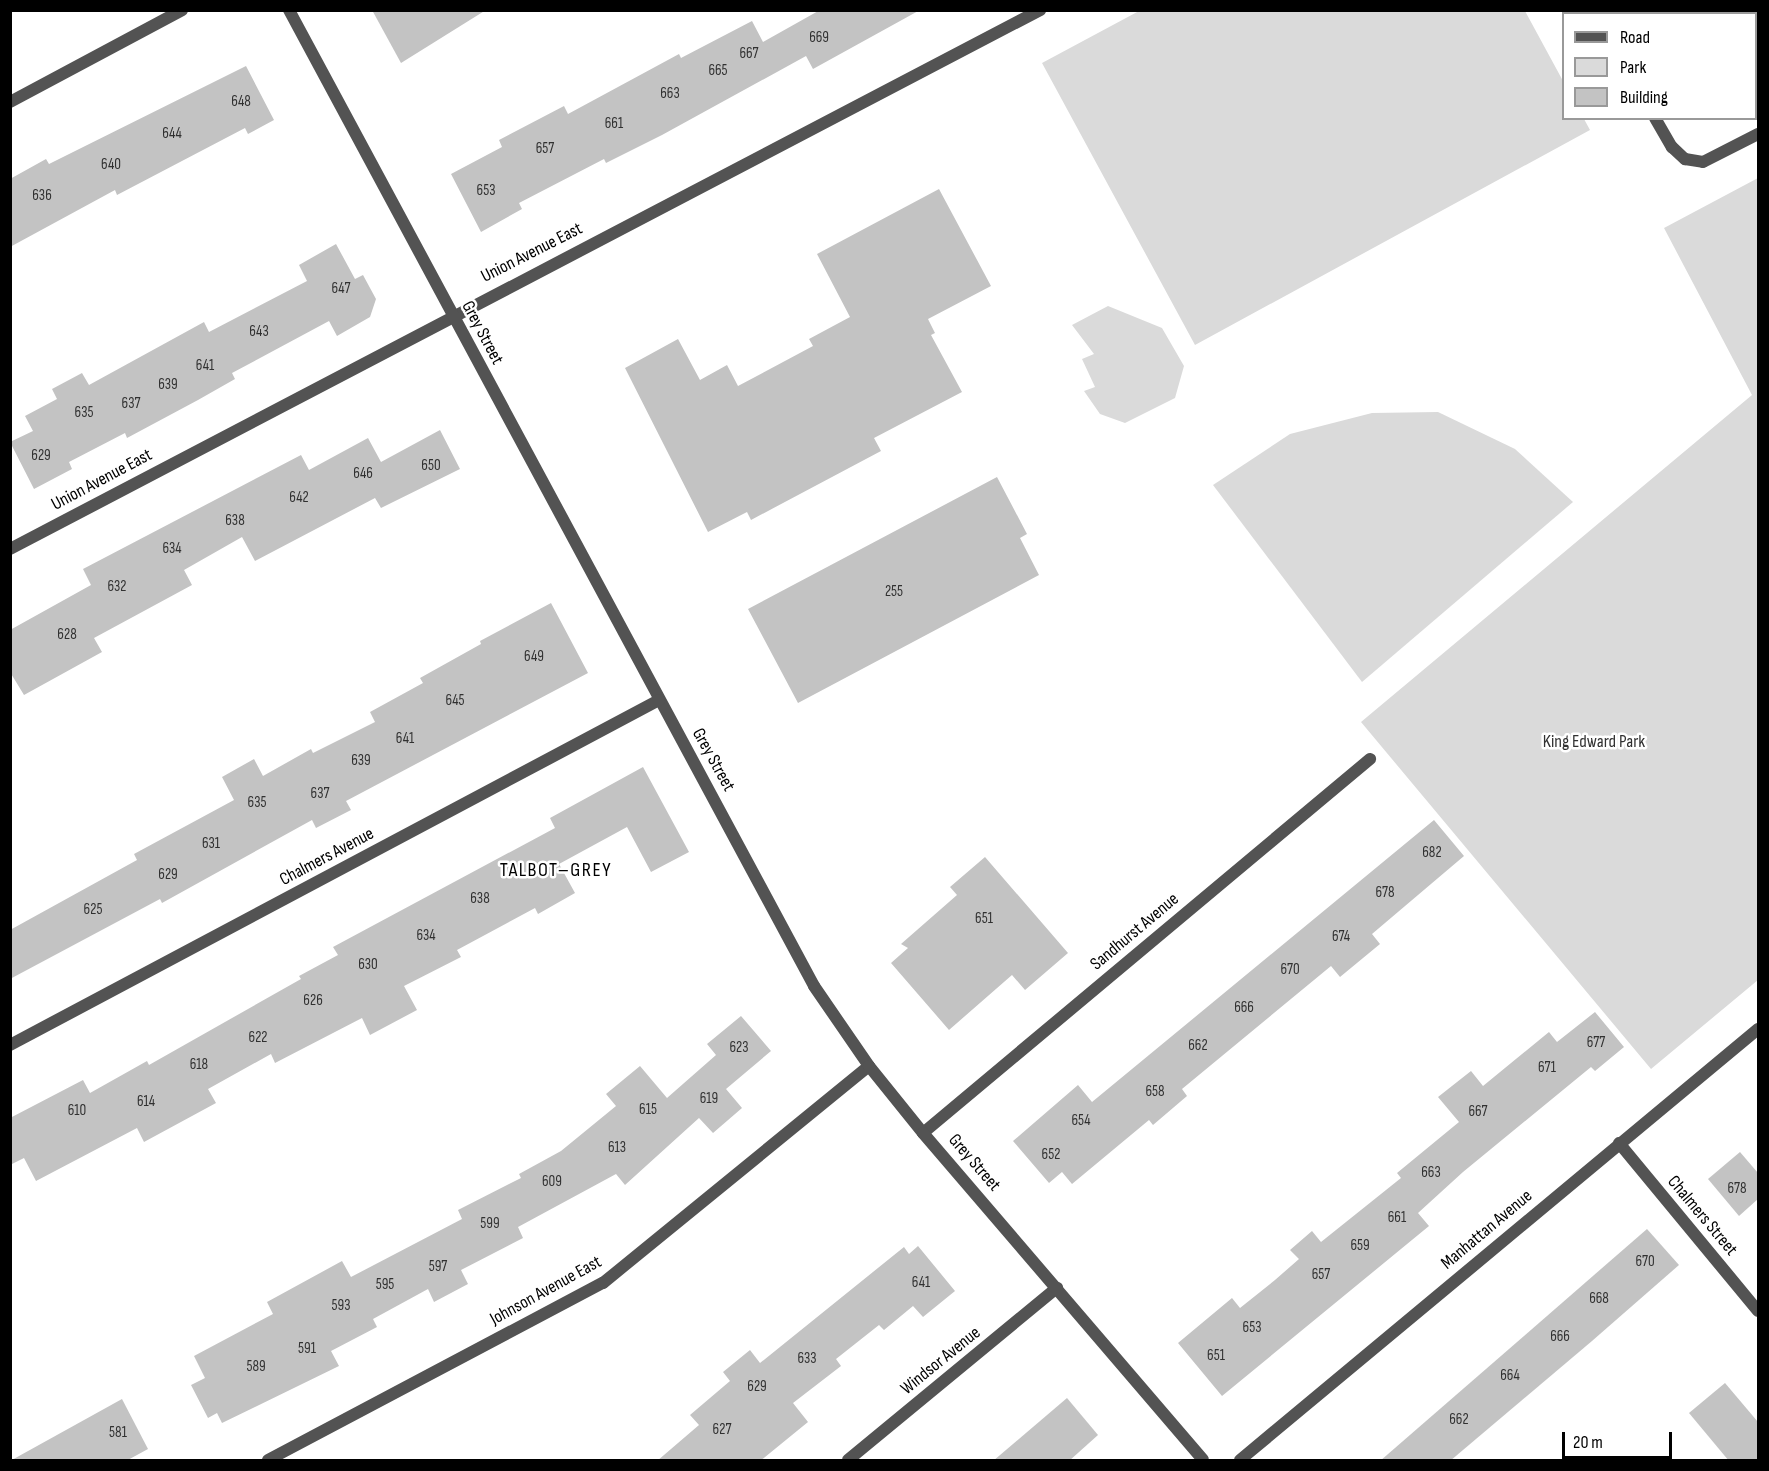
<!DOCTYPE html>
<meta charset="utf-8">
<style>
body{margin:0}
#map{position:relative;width:1769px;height:1471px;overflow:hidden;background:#fff;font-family:"Sofia Sans Condensed",sans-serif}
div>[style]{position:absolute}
.green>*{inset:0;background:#dadada}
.building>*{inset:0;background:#c3c3c3}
.minor>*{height:12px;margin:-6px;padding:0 6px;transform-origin:6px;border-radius:6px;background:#535353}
.tertiary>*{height:12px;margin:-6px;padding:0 6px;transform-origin:6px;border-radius:6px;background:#535353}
span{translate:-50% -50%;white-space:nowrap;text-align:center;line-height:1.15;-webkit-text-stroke:5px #fff;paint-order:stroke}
.number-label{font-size:15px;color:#313131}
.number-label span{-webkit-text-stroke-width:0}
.street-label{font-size:18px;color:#000}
.park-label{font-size:18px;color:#313131}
.neighbourhood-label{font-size:20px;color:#000;letter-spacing:1.5px}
.frame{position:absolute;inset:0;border:12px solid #000;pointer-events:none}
.legend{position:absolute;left:1562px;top:12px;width:195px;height:108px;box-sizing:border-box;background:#fff;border:2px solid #999;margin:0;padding:8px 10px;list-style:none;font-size:18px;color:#000}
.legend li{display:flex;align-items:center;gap:12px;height:30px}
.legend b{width:30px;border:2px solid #999}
.scale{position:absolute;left:1562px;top:1432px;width:110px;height:27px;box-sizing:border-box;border:3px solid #000;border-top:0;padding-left:8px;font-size:18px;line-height:21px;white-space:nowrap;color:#000;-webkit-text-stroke:4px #fff;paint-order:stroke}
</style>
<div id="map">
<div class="green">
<i style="clip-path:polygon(1139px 11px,1525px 11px,1563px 81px,1564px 118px,1584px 119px,1590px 130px,1195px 345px,1042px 63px)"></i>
<i style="clip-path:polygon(1758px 178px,1758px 980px,1651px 1069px,1361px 722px,1752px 395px,1664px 228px)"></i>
<i style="clip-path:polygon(1108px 306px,1162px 328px,1184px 366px,1175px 398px,1125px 423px,1100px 414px,1084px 391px,1095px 387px,1082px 359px,1094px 354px,1072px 325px)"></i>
<i style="clip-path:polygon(1438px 412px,1515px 449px,1573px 502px,1362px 682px,1213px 485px,1290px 434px,1372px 413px)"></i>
</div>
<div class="building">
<i style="clip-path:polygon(372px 10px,486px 10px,401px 63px)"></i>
<i style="clip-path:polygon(820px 10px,920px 10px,813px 69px,806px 56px,662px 135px,606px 163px,604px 159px,519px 203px,522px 209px,481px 232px,451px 174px,502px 147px,499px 140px,564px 106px,568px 114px,679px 54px,681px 58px,752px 21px,763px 42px)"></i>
<i style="clip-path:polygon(246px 66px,274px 120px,248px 134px,245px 128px,117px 195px,115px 190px,10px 247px,10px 179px,46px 159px,49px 164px)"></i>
<i style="clip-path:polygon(939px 189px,991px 286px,928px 319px,935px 333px,931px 335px,962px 392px,874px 438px,881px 451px,751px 520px,747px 512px,708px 532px,625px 368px,678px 339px,700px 380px,727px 365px,738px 386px,813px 346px,809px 339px,850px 317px,817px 254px)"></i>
<i style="clip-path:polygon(336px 244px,355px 279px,363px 275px,376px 299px,370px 317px,337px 336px,329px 321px,232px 373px,235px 379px,198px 400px,127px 438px,125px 433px,69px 462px,72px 469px,34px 489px,10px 442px,33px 431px,25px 416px,57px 399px,52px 389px,82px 373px,89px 385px,204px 322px,209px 332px,307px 281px,299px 265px)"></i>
<i style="clip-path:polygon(440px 430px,460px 469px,381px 508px,375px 498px,255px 561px,242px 537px,184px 570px,192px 585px,94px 638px,102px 652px,24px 695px,10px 672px,10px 630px,91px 585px,83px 569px,301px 455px,309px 470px,368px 438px,381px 462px)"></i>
<i style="clip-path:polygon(997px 477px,1027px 534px,1020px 538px,1039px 575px,798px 703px,748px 609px)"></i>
<i style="clip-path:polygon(551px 603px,588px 673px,346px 801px,351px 810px,316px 828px,312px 820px,162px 903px,160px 899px,10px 979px,10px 930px,137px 860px,134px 854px,234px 800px,222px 777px,254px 759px,263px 776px,311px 749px,313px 753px,375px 722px,370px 712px,423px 683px,420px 678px,481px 644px,480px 641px)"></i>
<i style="clip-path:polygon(643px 767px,689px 852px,651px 872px,627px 827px,559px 864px,575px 893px,538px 914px,535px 908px,457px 950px,461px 957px,404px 986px,417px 1010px,370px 1035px,362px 1018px,275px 1063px,271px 1054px,208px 1089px,216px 1103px,144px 1142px,137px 1128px,36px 1181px,24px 1158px,10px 1165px,10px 1118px,83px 1080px,90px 1093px,147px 1061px,149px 1065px,301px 979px,299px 976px,338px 955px,333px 947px,555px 828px,550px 818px)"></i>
<i style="clip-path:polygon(1434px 820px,1464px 856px,1372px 934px,1380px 944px,1340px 977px,1331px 966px,1182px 1089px,1187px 1096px,1153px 1125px,1149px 1120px,1072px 1184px,1062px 1172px,1049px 1183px,1013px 1141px,1078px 1085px,1092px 1102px)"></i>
<i style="clip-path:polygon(985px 857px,1068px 953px,1025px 990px,1012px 975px,949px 1030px,891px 963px,908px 948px,901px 944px,957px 895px,950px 887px)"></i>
<i style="clip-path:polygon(1595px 1012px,1624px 1047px,1595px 1071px,1591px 1067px,1463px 1172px,1418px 1213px,1429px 1226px,1222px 1396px,1178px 1343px,1232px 1298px,1240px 1308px,1275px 1280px,1299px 1259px,1290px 1250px,1312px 1231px,1321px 1242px,1401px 1178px,1397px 1173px,1459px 1122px,1438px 1097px,1471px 1071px,1483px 1086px,1549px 1032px,1557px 1042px)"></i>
<i style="clip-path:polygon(741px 1016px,771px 1051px,726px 1089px,742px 1108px,713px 1133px,699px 1118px,625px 1185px,616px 1174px,518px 1227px,523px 1238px,461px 1270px,468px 1284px,434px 1302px,428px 1289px,373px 1319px,377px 1327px,331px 1351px,339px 1366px,222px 1423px,217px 1413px,208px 1418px,191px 1385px,205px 1378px,194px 1356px,273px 1314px,267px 1302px,342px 1261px,351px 1277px,462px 1219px,458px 1210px,521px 1178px,519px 1174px,561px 1151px,616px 1106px,606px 1094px,640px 1066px,667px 1098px,716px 1055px,707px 1044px)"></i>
<i style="clip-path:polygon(1740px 1152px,1758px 1173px,1758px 1199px,1739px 1216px,1708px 1179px)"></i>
<i style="clip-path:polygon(1647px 1229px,1679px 1265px,1592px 1341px,1450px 1461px,1380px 1461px)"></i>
<i style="clip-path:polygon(918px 1246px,955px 1291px,923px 1317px,913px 1306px,884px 1330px,879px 1325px,836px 1359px,841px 1366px,793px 1403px,808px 1422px,760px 1461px,657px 1461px,699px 1425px,690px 1415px,730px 1381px,723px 1372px,750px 1350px,760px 1363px,904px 1247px,909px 1254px)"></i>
<i style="clip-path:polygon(1725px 1383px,1758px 1422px,1758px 1461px,1729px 1461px,1689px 1413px)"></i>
<i style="clip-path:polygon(1067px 1398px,1098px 1435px,1069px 1461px,993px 1461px)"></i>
<i style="clip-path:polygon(122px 1399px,148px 1449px,126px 1461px,10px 1461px)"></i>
</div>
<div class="minor">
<i style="left:1598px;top:10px;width:4px;rotate:76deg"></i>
<i style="left:10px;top:102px;width:195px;rotate:-28.1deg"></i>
<i style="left:1655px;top:118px;width:34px;rotate:60deg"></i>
<i style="left:1672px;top:147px;width:18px;rotate:43deg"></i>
<i style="left:1685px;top:159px;width:18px;rotate:9deg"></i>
<i style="left:1703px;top:162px;width:62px;rotate:-27deg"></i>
<i style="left:10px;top:549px;width:1163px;rotate:-27.62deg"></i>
<i style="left:923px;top:1133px;width:583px;rotate:-39.92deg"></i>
<i style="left:1619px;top:1143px;width:218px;rotate:50.4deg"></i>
<i style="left:268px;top:1460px;width:379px;rotate:-27.9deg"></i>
<i style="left:603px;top:1283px;width:343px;rotate:-39.2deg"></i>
<i style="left:848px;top:1460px;width:271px;rotate:-39.5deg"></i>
<i style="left:1240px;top:1460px;width:674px;rotate:-39.76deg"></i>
</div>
<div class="tertiary">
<i style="left:289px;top:10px;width:1108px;rotate:61.72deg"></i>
<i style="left:814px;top:986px;width:97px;rotate:55.5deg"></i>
<i style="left:869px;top:1066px;width:86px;rotate:51.1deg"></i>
<i style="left:923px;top:1133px;width:430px;rotate:49.4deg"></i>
<i style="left:10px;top:1045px;width:735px;rotate:-27.99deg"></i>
</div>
<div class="number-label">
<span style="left:819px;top:38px">669</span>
<span style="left:749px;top:54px">667</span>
<span style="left:718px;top:71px">665</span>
<span style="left:670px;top:94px">663</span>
<span style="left:241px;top:102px">648</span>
<span style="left:614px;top:124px">661</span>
<span style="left:172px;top:134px">644</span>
<span style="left:545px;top:149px">657</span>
<span style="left:111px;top:165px">640</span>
<span style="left:486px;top:191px">653</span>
<span style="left:42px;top:196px">636</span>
<span style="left:341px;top:289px">647</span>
<span style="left:259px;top:332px">643</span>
<span style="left:205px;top:366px">641</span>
<span style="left:168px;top:385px">639</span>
<span style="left:131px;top:404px">637</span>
<span style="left:84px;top:413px">635</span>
<span style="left:41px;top:456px">629</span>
<span style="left:431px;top:466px">650</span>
<span style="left:363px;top:474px">646</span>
<span style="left:299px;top:498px">642</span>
<span style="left:235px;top:521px">638</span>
<span style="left:172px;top:549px">634</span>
<span style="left:117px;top:587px">632</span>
<span style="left:894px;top:592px">255</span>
<span style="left:67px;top:635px">628</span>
<span style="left:534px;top:657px">649</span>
<span style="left:455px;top:701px">645</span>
<span style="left:405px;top:739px">641</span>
<span style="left:361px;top:761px">639</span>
<span style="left:320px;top:794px">637</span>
<span style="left:257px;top:803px">635</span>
<span style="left:211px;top:844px">631</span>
<span style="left:1432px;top:853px">682</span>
<span style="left:168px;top:875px">629</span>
<span style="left:1385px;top:893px">678</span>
<span style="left:480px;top:899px">638</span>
<span style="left:93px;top:910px">625</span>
<span style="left:984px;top:919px">651</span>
<span style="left:426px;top:936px">634</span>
<span style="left:1341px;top:937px">674</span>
<span style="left:368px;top:965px">630</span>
<span style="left:1290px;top:970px">670</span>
<span style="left:313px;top:1001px">626</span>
<span style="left:1244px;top:1008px">666</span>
<span style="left:258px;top:1038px">622</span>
<span style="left:1596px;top:1043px">677</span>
<span style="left:1198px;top:1046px">662</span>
<span style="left:739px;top:1048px">623</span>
<span style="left:199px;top:1065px">618</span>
<span style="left:1547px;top:1068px">671</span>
<span style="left:1155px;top:1092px">658</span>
<span style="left:709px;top:1099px">619</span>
<span style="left:146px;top:1102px">614</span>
<span style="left:648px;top:1110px">615</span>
<span style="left:77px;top:1111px">610</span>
<span style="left:1478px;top:1112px">667</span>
<span style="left:1081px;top:1121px">654</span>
<span style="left:617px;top:1148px">613</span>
<span style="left:1051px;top:1155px">652</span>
<span style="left:1431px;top:1173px">663</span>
<span style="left:552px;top:1182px">609</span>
<span style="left:1737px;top:1189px">678</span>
<span style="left:1397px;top:1218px">661</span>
<span style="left:490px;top:1224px">599</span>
<span style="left:1360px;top:1246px">659</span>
<span style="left:1645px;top:1262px">670</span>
<span style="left:438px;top:1267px">597</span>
<span style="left:1321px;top:1275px">657</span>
<span style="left:921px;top:1283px">641</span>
<span style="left:385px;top:1285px">595</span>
<span style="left:1599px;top:1299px">668</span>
<span style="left:341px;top:1306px">593</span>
<span style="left:1252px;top:1328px">653</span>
<span style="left:1560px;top:1337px">666</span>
<span style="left:307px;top:1349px">591</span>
<span style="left:1216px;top:1356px">651</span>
<span style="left:807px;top:1359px">633</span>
<span style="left:256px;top:1367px">589</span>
<span style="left:1510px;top:1376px">664</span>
<span style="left:757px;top:1387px">629</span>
<span style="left:1459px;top:1420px">662</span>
<span style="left:722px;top:1430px">627</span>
<span style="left:118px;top:1433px">581</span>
</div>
<div class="street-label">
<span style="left:532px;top:253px;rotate:-27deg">Union Avenue East</span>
<span style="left:482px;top:333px;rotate:62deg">Grey Street</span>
<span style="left:102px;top:480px;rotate:-28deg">Union Avenue East</span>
<span style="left:713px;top:760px;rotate:61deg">Grey Street</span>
<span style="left:327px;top:857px;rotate:-28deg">Chalmers Avenue</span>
<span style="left:1135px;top:932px;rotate:-40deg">Sandhurst Avenue</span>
<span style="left:974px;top:1163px;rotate:49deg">Grey Street</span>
<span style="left:1702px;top:1216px;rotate:50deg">Chalmers Street</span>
<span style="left:1487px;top:1230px;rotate:-40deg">Manhattan Avenue</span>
<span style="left:546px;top:1291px;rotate:-29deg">Johnson Avenue East</span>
<span style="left:941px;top:1361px;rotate:-39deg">Windsor Avenue</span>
</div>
<div class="park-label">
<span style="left:1594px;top:742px">King Edward Park</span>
</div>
<div class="neighbourhood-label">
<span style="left:556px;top:870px">TALBOT–GREY</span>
</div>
<div class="frame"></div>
<ul class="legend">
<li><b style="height:8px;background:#535353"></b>Road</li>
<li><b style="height:16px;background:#dadada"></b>Park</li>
<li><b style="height:16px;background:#c3c3c3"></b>Building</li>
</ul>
<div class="scale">20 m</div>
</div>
